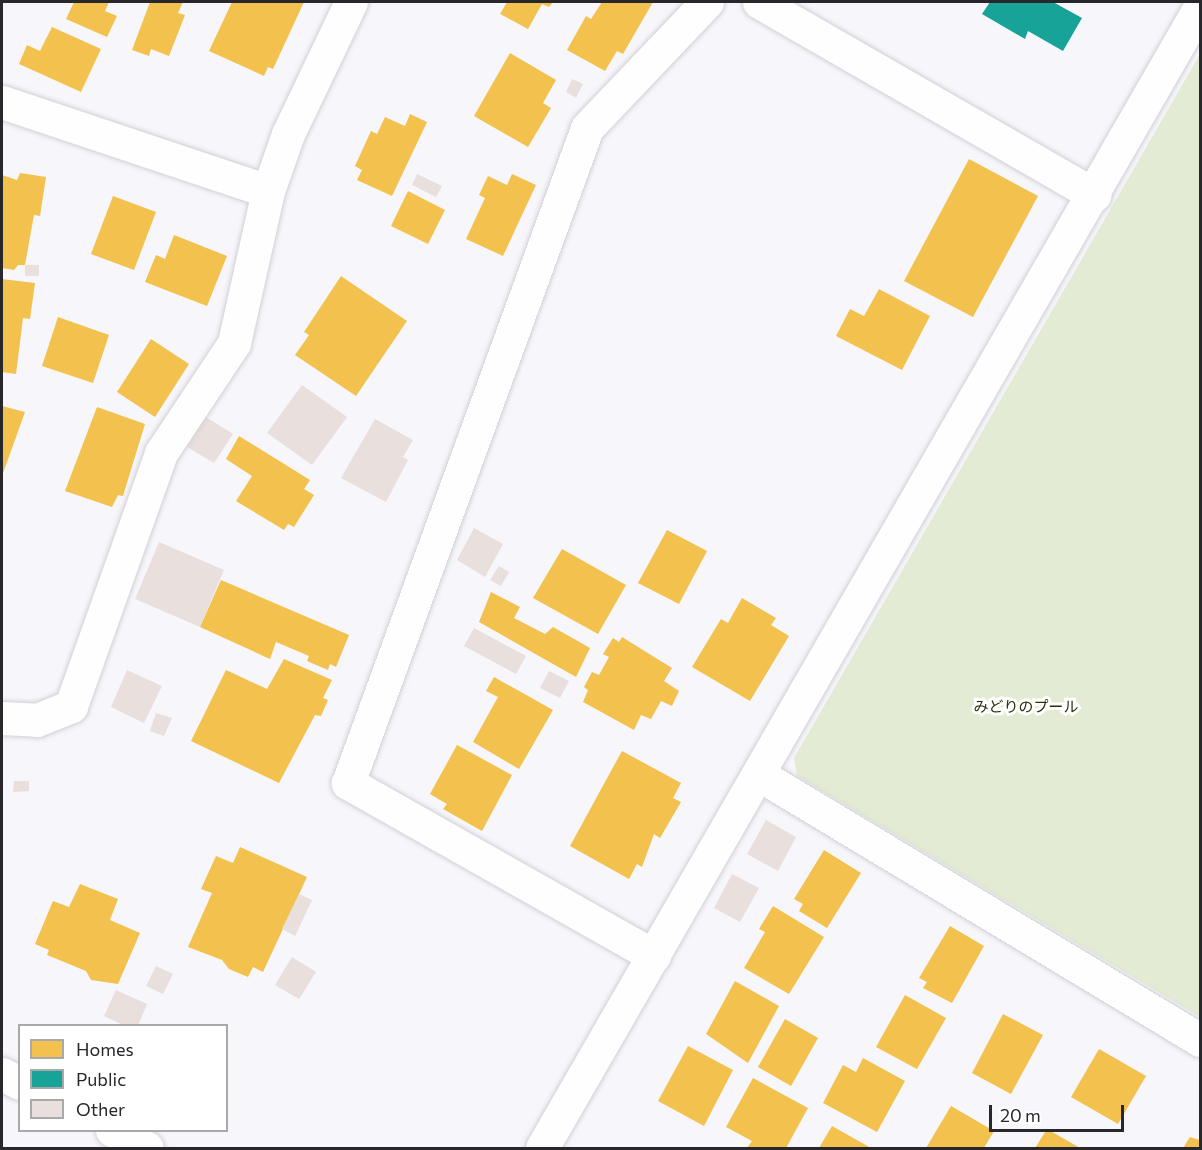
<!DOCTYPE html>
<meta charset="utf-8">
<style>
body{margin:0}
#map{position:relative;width:1202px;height:1150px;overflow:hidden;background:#f6f6fb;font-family:Commissioner,"Noto Sans JP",sans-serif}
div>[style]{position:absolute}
.green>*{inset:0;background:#e3ebd4}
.homes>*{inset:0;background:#f2c14e}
.public>*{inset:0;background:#17a398}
.building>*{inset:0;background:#e9dfdc}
.roads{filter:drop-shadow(0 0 2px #d1d0d5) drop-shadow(0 0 2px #d1d0d5)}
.minor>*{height:33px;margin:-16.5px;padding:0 16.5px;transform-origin:16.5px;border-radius:16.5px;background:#fefefe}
span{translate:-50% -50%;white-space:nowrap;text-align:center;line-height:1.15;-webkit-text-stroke:6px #fff;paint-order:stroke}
.park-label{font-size:15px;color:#28310a}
.frame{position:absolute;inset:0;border:3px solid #27272c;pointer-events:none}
.legend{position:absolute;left:18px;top:1024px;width:210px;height:108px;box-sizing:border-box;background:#fff;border:2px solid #a9a9ab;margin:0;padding:8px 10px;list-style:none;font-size:18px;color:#27272c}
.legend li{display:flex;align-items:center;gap:12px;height:30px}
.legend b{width:30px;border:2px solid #a9a9ab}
.scale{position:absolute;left:989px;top:1105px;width:135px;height:27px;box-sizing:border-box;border:3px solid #27272c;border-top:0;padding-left:8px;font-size:18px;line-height:21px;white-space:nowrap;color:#27272c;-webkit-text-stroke:4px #fff;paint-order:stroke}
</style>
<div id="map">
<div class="green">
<i style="clip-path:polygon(1200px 54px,1200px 1017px,797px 776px,794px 758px)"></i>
</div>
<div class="homes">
<i style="clip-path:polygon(74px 2px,109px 2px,105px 11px,117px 16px,107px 37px,66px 19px)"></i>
<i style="clip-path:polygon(150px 2px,183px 2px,178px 13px,185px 15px,169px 56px,151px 49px,149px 56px,132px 50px)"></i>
<i style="clip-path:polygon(232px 2px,304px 2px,273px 69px,268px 67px,264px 76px,209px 51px)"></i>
<i style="clip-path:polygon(507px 2px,553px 2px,549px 7px,542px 4px,528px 29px,500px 14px)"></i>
<i style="clip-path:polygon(602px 2px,653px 2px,623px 54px,617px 51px,605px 71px,567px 50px,586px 16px,591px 19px)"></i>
<i style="clip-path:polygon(52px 27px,101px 49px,81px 92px,19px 64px,27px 45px,40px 51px)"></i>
<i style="clip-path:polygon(510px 53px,556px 80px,543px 103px,551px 108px,528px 147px,474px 116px)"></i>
<i style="clip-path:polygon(410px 114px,427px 122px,392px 196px,357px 180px,362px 170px,355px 166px,371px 131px,377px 134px,385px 117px,405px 126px)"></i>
<i style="clip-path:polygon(969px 159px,1038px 196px,973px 317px,904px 281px)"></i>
<i style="clip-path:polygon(20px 173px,46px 177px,40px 216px,34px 215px,25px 265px,18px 265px,14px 270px,2px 268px,2px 175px,17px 180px)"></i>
<i style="clip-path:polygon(512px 174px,536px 185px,503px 256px,466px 239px,485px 198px,479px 195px,488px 176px,507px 185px)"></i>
<i style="clip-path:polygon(408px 191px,445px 210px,428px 244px,391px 226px)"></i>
<i style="clip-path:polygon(113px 196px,156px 212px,134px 270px,91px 254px)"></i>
<i style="clip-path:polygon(174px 235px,227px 256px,207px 306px,145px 282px,156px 255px,165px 259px)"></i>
<i style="clip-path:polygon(341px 276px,407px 321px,356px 396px,295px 355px,309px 335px,304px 332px)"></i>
<i style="clip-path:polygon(2px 279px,35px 283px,30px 319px,23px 318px,16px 374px,2px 372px)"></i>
<i style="clip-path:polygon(879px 289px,930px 316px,902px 370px,836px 336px,850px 309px,864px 316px)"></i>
<i style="clip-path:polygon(58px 317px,109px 335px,93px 383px,42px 366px)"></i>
<i style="clip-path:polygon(151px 339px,189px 364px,155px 417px,117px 392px)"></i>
<i style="clip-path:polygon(2px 406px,25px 412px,2px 476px)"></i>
<i style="clip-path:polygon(97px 407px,145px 424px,123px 496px,118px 495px,112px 507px,65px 491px)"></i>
<i style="clip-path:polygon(239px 436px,310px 480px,304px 489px,314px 495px,294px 527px,288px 524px,284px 530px,236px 501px,252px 476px,226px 459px)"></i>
<i style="clip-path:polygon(667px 530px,707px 551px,679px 604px,638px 583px)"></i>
<i style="clip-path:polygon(562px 549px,626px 585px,598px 634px,533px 598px)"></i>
<i style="clip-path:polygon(221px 580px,349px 635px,336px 667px,330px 664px,328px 670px,307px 661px,309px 656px,276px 642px,270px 659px,200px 627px)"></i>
<i style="clip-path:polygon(491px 592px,520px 607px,514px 618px,545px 634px,553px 627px,590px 648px,576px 677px,479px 622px)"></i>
<i style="clip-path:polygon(742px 598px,776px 618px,771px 625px,789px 636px,750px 701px,692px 667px,721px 619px,728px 623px)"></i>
<i style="clip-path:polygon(622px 637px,672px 668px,664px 681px,679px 691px,672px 706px,661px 701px,651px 719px,641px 715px,634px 730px,583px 702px,588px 690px,584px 687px,592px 672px,599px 675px,609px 657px,603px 654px,613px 638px,619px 642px)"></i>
<i style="clip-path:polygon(284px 659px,332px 680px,323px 698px,328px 700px,321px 716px,315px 715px,279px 783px,191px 741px,226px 670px,267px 689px)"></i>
<i style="clip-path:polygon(494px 677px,553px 710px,519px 769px,473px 742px,498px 697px,486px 691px)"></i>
<i style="clip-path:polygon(457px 745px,512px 775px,482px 831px,443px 809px,447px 804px,430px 794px)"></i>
<i style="clip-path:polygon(622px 751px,681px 783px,673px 798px,681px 802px,660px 838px,654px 834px,642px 867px,637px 864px,629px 879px,570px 846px)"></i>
<i style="clip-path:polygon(240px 847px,307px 877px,263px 972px,253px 967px,248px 977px,229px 969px,222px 960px,188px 947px,212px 893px,201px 889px,216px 856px,233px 863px)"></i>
<i style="clip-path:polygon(824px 850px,861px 873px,827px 928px,799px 911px,803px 904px,794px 899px)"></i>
<i style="clip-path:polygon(80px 884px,118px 899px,110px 920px,140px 933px,118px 984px,91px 980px,86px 971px,47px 955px,49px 950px,35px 944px,53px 901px,69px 907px)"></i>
<i style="clip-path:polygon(773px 906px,824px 937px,789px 994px,744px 968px,765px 932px,759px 929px)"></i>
<i style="clip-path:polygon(950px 926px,984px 946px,952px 1003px,923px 988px,927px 982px,919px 978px)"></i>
<i style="clip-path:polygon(735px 981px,779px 1006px,748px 1063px,706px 1034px)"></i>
<i style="clip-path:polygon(905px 995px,946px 1018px,917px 1069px,876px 1047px)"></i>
<i style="clip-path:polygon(1003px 1014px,1043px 1035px,1011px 1094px,972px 1073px)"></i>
<i style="clip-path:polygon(785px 1019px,818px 1038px,791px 1086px,758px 1067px)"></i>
<i style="clip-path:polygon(688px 1046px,733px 1070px,704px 1126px,658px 1101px)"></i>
<i style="clip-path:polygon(1099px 1049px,1146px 1076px,1118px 1124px,1071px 1097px)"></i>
<i style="clip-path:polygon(863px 1058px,905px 1081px,877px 1132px,823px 1103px,843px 1065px,856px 1072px)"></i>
<i style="clip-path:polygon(753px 1078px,808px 1108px,786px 1148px,747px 1148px,752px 1141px,726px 1127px)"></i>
<i style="clip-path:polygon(951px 1106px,994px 1131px,984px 1148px,926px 1148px)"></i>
<i style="clip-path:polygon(832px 1126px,871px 1148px,819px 1148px)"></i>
<i style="clip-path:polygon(1047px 1129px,1080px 1148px,1035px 1148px)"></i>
<i style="clip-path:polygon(1190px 1137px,1200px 1140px,1200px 1148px,1183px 1148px)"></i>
</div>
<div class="public">
<i style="clip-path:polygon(990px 2px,1053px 2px,1082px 18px,1063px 51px,1028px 31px,1025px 39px,982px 14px)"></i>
</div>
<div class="building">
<i style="clip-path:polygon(572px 79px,583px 84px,576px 98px,566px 92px)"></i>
<i style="clip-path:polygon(417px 174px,442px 186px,436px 197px,412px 185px)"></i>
<i style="clip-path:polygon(25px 265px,39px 265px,39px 276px,25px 276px)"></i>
<i style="clip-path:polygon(302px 385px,347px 417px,312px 465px,267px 433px)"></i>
<i style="clip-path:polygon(206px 417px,233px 434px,214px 463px,187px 447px)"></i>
<i style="clip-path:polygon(375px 419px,413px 440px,403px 457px,408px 460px,386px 502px,341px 478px)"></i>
<i style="clip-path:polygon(474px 528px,503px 544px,485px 577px,457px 560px)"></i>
<i style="clip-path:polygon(159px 542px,224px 570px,200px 627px,135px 599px)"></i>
<i style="clip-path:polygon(499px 566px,509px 572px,501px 586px,490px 580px)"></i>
<i style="clip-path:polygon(474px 628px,526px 656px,516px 674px,464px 646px)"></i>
<i style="clip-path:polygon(127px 670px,162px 686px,144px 723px,111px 707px)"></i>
<i style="clip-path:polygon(549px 671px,569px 681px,560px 698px,540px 688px)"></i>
<i style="clip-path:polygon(156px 713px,172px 718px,164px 736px,150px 731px)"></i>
<i style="clip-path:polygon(14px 781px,29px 781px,29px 791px,13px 792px)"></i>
<i style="clip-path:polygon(766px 820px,796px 837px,778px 871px,747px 854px)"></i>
<i style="clip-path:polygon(732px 874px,759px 888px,740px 922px,714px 908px)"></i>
<i style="clip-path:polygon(299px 894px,312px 900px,295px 936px,282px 929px)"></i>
<i style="clip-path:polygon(292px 957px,316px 972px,299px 999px,275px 985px)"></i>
<i style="clip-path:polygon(156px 966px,173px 974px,163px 994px,146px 986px)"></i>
<i style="clip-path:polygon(116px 990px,147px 1004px,138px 1026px,125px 1026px,104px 1016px)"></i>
</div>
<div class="roads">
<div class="minor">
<i style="left:759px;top:2px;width:387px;rotate:29.9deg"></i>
<i style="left:2px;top:102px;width:280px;rotate:18.5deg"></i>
<i style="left:268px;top:191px;width:60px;rotate:-70.7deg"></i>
<i style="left:288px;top:134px;width:146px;rotate:-64.5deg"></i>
<i style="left:2px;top:718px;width:35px;rotate:3deg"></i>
<i style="left:37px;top:720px;width:37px;rotate:-22deg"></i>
<i style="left:71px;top:706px;width:269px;rotate:-70.4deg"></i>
<i style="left:161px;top:453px;width:132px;rotate:-56.4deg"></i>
<i style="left:234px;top:343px;width:156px;rotate:-77.4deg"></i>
<i style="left:758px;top:774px;width:516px;rotate:31.04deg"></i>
<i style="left:654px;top:956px;width:352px;rotate:-150.5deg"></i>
<i style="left:348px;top:783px;width:697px;rotate:-69.95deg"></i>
<i style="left:587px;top:128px;width:174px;rotate:-46.4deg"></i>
<i style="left:2px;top:1074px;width:20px;rotate:27deg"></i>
<i style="left:112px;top:1130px;width:39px;rotate:27deg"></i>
<i style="left:542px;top:1148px;width:1317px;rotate:-60.03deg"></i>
</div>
</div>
<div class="park-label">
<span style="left:1026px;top:707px">みどりのプール</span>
</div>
<div class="frame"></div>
<ul class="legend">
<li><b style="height:16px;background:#f2c14e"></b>Homes</li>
<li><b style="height:16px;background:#17a398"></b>Public</li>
<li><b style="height:16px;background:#e9dfdc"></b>Other</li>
</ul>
<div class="scale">20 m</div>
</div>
